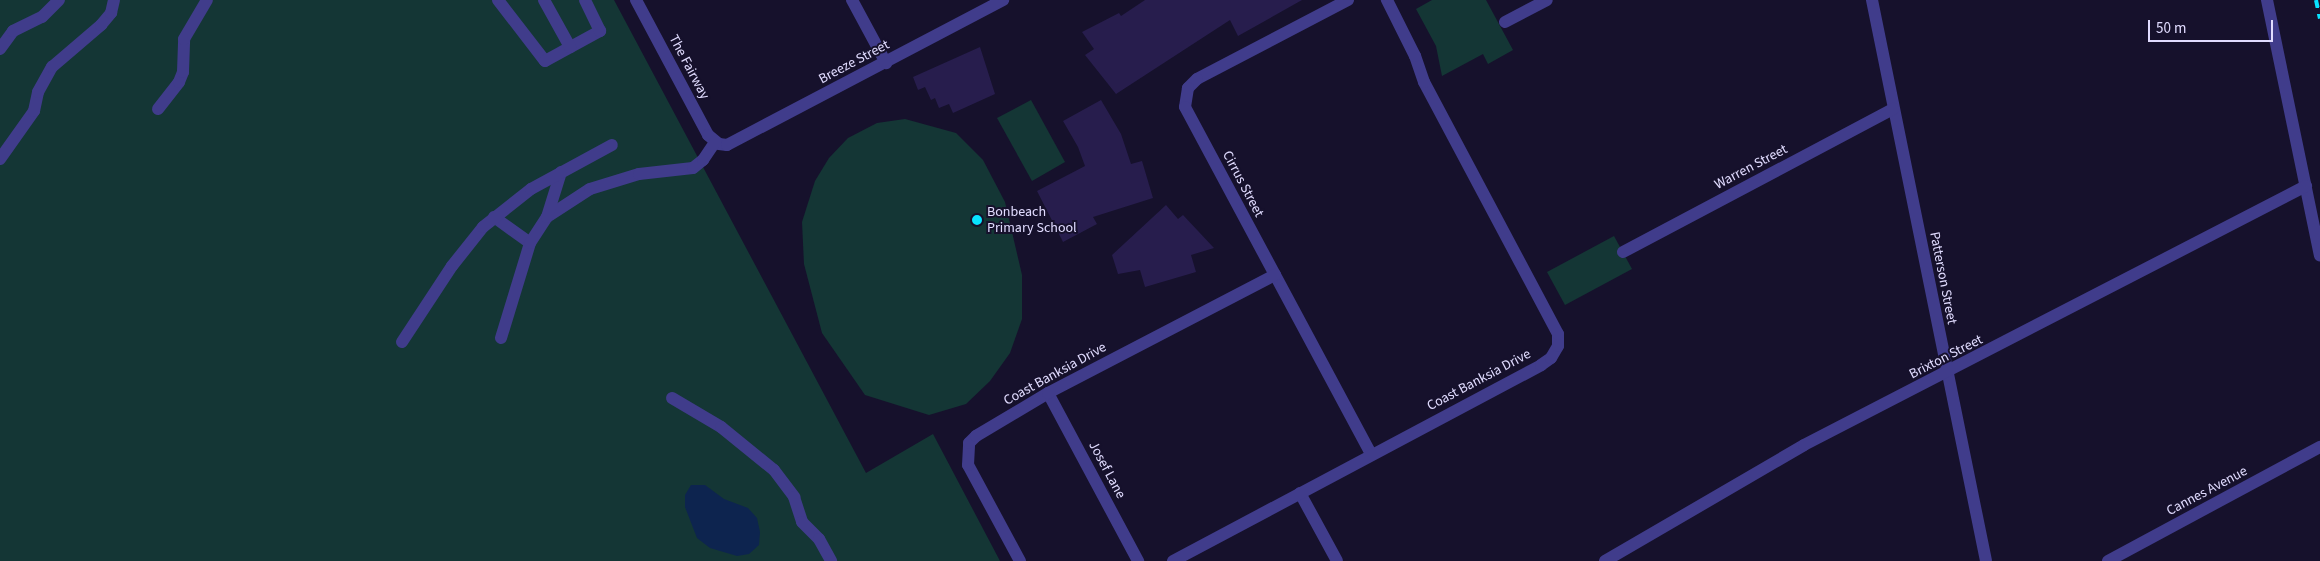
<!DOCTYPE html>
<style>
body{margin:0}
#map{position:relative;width:2320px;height:561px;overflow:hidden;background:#16112c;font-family:"Source Sans 3",sans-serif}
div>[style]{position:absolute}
.green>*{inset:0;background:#143635}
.water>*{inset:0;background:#0d244f}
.building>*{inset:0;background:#271d4d}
.minor>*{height:12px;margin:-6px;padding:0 6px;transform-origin:6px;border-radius:6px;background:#403c8b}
.rail>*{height:4px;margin-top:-2px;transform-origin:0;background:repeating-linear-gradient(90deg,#08e3ff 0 8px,transparent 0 14px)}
.dots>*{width:14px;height:14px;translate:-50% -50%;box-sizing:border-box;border:2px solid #16112c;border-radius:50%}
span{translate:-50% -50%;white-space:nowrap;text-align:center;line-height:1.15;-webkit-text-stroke:4px #16112c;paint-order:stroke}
.street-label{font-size:14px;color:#e1dcff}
.poi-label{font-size:14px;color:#e1dcff}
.left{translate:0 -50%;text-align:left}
.scale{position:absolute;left:2148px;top:20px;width:125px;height:22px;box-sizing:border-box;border:2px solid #e1dcff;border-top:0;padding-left:6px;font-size:15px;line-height:18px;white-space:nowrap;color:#e1dcff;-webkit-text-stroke:4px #16112c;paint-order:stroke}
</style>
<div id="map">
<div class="green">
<i style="clip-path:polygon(0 0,614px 0,866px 473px,933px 434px,1000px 561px,0 561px)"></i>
<i style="clip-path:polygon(1432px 0,1486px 0,1513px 50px,1488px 64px,1483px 54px,1442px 76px,1436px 46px,1416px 9px)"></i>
<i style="clip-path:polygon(1031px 100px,1065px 162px,1032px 181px,997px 118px)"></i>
<i style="clip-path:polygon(905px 119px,956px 133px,983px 160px,1005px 202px,1022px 275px,1022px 319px,1010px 353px,990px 381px,966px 404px,929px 415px,865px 395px,822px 333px,804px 264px,802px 222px,815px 181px,829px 158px,848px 138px,877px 123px)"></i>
<i style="clip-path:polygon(1614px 236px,1632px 269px,1565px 305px,1547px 272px)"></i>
</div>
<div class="water">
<i style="clip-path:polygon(691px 485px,705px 485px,724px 499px,748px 508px,757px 518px,760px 532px,759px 545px,749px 554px,737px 556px,710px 548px,697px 538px,685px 507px,685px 495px)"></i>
</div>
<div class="building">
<i style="clip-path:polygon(1145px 0,1302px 0,1238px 36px,1230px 20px,1116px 94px,1085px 55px,1094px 49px,1082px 32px,1119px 13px,1121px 16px)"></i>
<i style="clip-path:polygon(980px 47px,995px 94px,953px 113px,949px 104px,939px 108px,935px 98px,931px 100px,925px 87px,918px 90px,913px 77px)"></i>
<i style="clip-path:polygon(1101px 100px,1121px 134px,1131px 164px,1142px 161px,1153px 198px,1093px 217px,1097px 224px,1063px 242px,1037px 191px,1085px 166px,1078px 147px,1063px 121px)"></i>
<i style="clip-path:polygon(1166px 205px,1178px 219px,1183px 215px,1214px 248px,1191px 255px,1196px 272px,1145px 287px,1140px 270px,1118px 274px,1112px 255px)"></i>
</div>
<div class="minor">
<i style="left:498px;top:0;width:77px;rotate:52.4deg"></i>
<i style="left:545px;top:61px;width:63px;rotate:-28.6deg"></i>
<i style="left:600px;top:31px;width:34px;rotate:-116deg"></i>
<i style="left:544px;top:0;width:54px;rotate:61deg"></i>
<i style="left:636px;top:0;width:153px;rotate:61.9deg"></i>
<i style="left:708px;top:135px;width:14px;rotate:39deg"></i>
<i style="left:719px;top:144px;width:8px;rotate:7deg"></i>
<i style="left:727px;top:145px;width:312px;rotate:-27.7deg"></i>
<i style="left:852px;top:0;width:72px;rotate:61.6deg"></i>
<i style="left:1348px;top:0;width:170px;rotate:152.4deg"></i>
<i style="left:1197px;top:79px;width:13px;rotate:135deg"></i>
<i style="left:1188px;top:88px;width:19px;rotate:99deg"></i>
<i style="left:1185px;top:107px;width:394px;rotate:61.8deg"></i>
<i style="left:1872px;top:0;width:572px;rotate:78.51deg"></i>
<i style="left:2267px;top:0;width:261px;rotate:78.3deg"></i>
<i style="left:1505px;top:22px;width:47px;rotate:-27.6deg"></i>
<i style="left:0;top:49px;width:22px;rotate:-54deg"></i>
<i style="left:13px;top:31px;width:32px;rotate:-26deg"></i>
<i style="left:42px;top:17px;width:24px;rotate:-45deg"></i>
<i style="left:158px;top:109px;width:34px;rotate:-52deg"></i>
<i style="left:179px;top:82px;width:11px;rotate:-68deg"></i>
<i style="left:183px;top:72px;width:33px;rotate:-88deg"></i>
<i style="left:184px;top:39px;width:45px;rotate:-59.5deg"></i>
<i style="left:0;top:159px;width:59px;rotate:-54.7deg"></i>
<i style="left:34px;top:111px;width:19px;rotate:-78deg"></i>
<i style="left:38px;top:92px;width:29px;rotate:-61deg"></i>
<i style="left:52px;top:67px;width:65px;rotate:-40.6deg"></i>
<i style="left:101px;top:25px;width:16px;rotate:-50deg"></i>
<i style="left:111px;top:13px;width:13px;rotate:-77deg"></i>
<i style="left:494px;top:217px;width:44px;rotate:35.8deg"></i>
<i style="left:547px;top:217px;width:51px;rotate:-33.1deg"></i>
<i style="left:590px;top:189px;width:51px;rotate:-17deg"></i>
<i style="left:639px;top:174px;width:54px;rotate:-6.3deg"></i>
<i style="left:693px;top:168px;width:13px;rotate:-39deg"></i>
<i style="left:703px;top:160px;width:22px;rotate:-56deg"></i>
<i style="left:1623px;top:252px;width:306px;rotate:-27.9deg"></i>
<i style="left:501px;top:338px;width:99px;rotate:-73deg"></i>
<i style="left:530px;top:243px;width:31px;rotate:-57deg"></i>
<i style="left:547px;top:217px;width:47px;rotate:-72.7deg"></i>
<i style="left:402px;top:342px;width:91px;rotate:-56.7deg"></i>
<i style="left:452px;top:266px;width:50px;rotate:-51.5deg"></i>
<i style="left:483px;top:227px;width:61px;rotate:-38.4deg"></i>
<i style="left:531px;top:189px;width:92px;rotate:-28.5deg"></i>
<i style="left:1048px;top:393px;width:191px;rotate:61.8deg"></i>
<i style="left:672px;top:398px;width:57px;rotate:30.6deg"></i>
<i style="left:721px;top:427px;width:68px;rotate:39.1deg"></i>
<i style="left:774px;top:470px;width:34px;rotate:53deg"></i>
<i style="left:794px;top:497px;width:26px;rotate:72deg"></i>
<i style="left:802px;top:522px;width:24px;rotate:45deg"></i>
<i style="left:819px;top:539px;width:25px;rotate:61deg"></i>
<i style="left:1300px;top:493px;width:77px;rotate:61.4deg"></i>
<i style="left:1020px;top:561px;width:109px;rotate:-118.4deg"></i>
<i style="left:968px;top:465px;width:22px;rotate:-87deg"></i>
<i style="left:969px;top:443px;width:10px;rotate:-45deg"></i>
<i style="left:976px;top:436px;width:84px;rotate:-30.8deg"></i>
<i style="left:1048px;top:393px;width:256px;rotate:-27.5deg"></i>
<i style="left:1173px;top:561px;width:417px;rotate:-28deg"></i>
<i style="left:1541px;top:365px;width:12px;rotate:-35deg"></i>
<i style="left:1551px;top:358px;width:14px;rotate:-60deg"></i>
<i style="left:1558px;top:346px;width:12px;rotate:-90deg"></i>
<i style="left:1558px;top:334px;width:285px;rotate:-118deg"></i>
<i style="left:1424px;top:82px;width:28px;rotate:-109deg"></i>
<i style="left:1415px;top:56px;width:63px;rotate:-116.6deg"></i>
<i style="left:1605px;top:561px;width:230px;rotate:-30.2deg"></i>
<i style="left:1804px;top:445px;width:565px;rotate:-27.29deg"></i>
<i style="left:2108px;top:561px;width:241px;rotate:-28.3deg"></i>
</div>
<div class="rail">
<i style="left:2316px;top:0;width:19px;rotate:78deg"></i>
</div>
<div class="dots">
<i style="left:977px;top:220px;background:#08e3ff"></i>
</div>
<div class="street-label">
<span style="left:854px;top:62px;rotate:-28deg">Breeze Street</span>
<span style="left:689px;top:67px;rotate:62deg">The Fairway</span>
<span style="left:1751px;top:167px;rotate:-28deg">Warren Street</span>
<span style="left:1243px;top:184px;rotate:62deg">Cirrus Street</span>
<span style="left:1943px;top:278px;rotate:79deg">Patterson Street</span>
<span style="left:1946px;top:357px;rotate:-27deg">Brixton Street</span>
<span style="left:1055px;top:374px;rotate:-29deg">Coast Banksia Drive</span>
<span style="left:1479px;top:380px;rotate:-28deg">Coast Banksia Drive</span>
<span style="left:1107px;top:470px;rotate:62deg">Josef Lane</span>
<span style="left:2207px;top:491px;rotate:-28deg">Cannes Avenue</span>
</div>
<div class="poi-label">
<span class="left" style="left:987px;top:220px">Bonbeach<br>Primary School</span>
</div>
<div class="scale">50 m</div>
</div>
